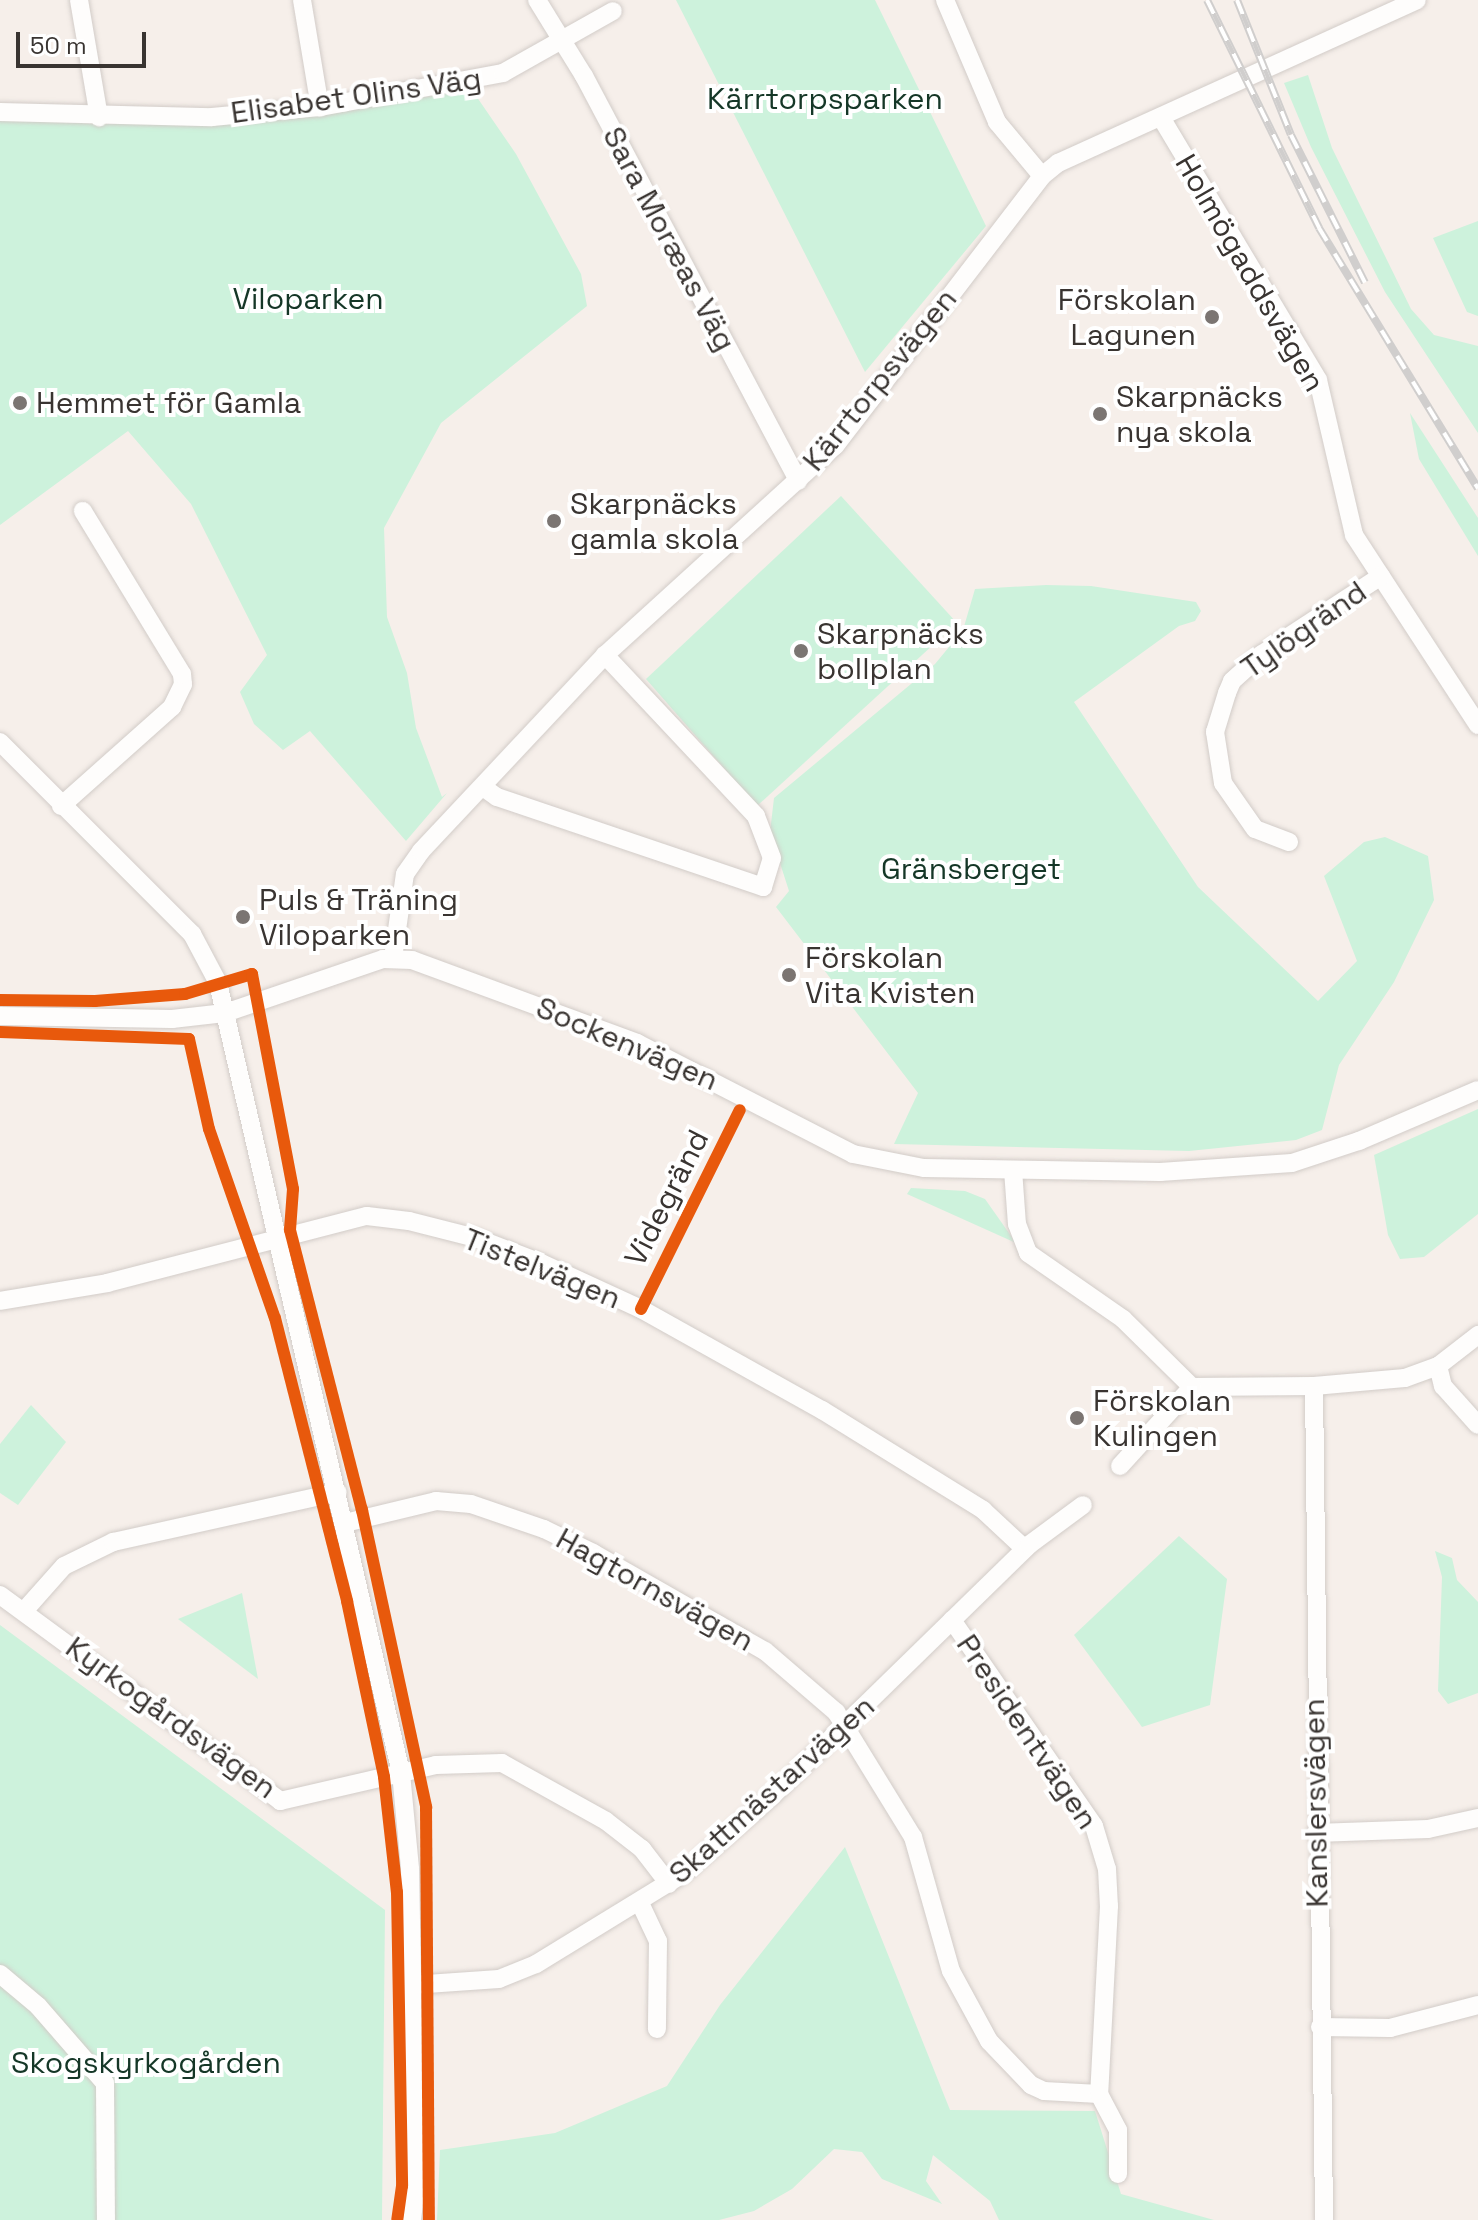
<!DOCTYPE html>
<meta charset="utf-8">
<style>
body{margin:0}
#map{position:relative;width:1478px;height:2220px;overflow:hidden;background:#f6efea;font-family:"Space Grotesk",sans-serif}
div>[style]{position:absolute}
.green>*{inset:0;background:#cdf2dc}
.roads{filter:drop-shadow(0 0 2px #d2ccc8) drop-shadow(0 0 2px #d2ccc8)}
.minor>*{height:18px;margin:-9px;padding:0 9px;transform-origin:9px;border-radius:9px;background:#fefdfc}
.rail>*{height:8px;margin-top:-4px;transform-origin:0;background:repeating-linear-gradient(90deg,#fff 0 15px,#d0cecd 0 30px);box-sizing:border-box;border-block:2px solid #d0cecd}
.cycleway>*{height:12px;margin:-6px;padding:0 6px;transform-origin:6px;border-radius:6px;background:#e8590c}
.dots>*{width:22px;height:22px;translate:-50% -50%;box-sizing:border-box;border:4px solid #fff;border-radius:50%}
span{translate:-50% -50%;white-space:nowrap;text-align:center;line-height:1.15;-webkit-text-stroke:8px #fff;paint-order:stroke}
.street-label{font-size:30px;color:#393431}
.park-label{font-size:30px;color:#153727}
.poi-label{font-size:30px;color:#393431}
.right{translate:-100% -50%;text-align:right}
.left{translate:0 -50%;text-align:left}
.scale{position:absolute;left:16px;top:32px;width:130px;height:36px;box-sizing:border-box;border:4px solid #393431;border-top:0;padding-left:10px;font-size:24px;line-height:28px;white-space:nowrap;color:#393431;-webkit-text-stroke:6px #fff;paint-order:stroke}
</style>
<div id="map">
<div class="green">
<i style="clip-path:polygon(676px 0,875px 0,986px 226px,865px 372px)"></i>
<i style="clip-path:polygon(1308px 75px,1332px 148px,1411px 309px,1434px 335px,1478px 346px,1478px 433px,1385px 292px,1311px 147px,1284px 83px)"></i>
<i style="clip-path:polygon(472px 90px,516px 154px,581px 274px,587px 306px,441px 423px,384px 528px,387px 617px,407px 673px,416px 728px,442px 797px,447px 793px,406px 841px,310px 731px,283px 750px,254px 724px,240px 692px,267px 655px,191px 504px,128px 431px,0 525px,0 119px,100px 124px,263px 121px)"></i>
<i style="clip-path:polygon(1478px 221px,1478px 316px,1467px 312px,1433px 238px)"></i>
<i style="clip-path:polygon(1410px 413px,1478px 518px,1478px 556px,1419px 459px)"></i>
<i style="clip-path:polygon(841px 496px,957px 623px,757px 806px,646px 679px)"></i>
<i style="clip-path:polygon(1046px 585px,1091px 586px,1196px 602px,1201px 611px,1195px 621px,1179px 626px,1074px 702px,1198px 887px,1318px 1001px,1357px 961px,1324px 876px,1364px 842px,1385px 837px,1428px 856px,1434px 900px,1394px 982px,1339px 1065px,1322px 1130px,1296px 1140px,1189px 1151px,894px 1144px,918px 1093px,776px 907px,789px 891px,770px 832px,774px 798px,935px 664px,963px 630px,975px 589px)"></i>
<i style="clip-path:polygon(1478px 1109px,1478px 1214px,1424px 1257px,1400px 1259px,1388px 1235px,1374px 1155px)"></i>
<i style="clip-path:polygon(911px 1188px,965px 1191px,985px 1199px,1016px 1243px,907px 1194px)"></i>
<i style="clip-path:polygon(31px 1405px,66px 1442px,18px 1505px,0 1493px,0 1444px)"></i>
<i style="clip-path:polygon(1179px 1536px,1227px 1579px,1210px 1705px,1142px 1727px,1074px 1635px)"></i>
<i style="clip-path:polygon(1435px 1551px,1452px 1558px,1457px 1580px,1478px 1602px,1478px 1693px,1448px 1704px,1438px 1691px,1442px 1577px)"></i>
<i style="clip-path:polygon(242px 1593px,258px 1679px,178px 1619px)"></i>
<i style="clip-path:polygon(0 1625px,385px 1910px,382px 2220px,0 2220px)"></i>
<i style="clip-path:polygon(845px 1847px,950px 2110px,1095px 2111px,1121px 2194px,1214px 2220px,999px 2220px,990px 2201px,933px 2155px,926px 2181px,942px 2204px,882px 2179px,862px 2152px,834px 2149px,792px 2189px,754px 2211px,719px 2220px,437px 2220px,440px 2150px,555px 2133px,667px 2086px,720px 2005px)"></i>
</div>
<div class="roads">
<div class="minor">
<i style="left:79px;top:0;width:119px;rotate:80.3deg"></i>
<i style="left:302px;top:0;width:109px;rotate:80.5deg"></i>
<i style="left:537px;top:0;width:89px;rotate:58.3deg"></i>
<i style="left:584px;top:76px;width:458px;rotate:62.1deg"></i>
<i style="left:945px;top:0;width:133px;rotate:66.9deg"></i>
<i style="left:997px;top:122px;width:70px;rotate:50.2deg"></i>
<i style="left:0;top:112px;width:212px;rotate:1.4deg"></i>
<i style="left:212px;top:117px;width:108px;rotate:-5.3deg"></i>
<i style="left:320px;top:107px;width:186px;rotate:-10.5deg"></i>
<i style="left:503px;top:73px;width:126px;rotate:-29.4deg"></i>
<i style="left:1162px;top:119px;width:304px;rotate:59.1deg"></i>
<i style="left:1318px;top:380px;width:159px;rotate:76.9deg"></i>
<i style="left:1354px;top:535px;width:227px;rotate:56.9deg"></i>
<i style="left:0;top:742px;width:272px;rotate:45deg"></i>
<i style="left:192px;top:934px;width:55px;rotate:62deg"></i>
<i style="left:218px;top:983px;width:811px;rotate:76.96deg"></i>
<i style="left:401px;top:1773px;width:96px;rotate:84.6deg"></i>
<i style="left:410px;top:1869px;width:318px;rotate:88.9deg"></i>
<i style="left:416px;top:2187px;width:33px;rotate:97deg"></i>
<i style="left:483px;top:787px;width:17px;rotate:36deg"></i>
<i style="left:497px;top:797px;width:281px;rotate:18.7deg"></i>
<i style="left:763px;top:887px;width:30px;rotate:-73deg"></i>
<i style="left:772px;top:858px;width:45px;rotate:-110.9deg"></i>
<i style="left:756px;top:816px;width:221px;rotate:-133.2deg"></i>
<i style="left:61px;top:806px;width:149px;rotate:-41.7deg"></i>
<i style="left:172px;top:707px;width:25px;rotate:-64deg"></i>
<i style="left:183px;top:684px;width:10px;rotate:-96deg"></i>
<i style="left:182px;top:674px;width:191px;rotate:-121.3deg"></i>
<i style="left:1289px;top:842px;width:36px;rotate:-159deg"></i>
<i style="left:1255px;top:829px;width:56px;rotate:-124.8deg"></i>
<i style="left:1223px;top:783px;width:52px;rotate:-98.9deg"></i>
<i style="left:1215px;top:732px;width:41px;rotate:-72.9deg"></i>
<i style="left:1227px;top:693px;width:13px;rotate:-67deg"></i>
<i style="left:1232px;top:681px;width:40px;rotate:-42deg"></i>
<i style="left:1262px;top:654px;width:142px;rotate:-33.2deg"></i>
<i style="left:393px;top:958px;width:85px;rotate:-81.9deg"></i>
<i style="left:405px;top:874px;width:28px;rotate:-55deg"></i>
<i style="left:421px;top:851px;width:269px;rotate:-46.8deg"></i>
<i style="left:605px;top:655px;width:311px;rotate:-42.3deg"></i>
<i style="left:835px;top:446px;width:340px;rotate:-52.5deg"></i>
<i style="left:1042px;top:176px;width:21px;rotate:-39deg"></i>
<i style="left:1058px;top:163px;width:394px;rotate:-24.4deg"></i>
<i style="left:0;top:1016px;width:172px;rotate:1deg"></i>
<i style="left:172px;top:1019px;width:53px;rotate:-6.5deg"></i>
<i style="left:225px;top:1013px;width:167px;rotate:-18.9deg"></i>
<i style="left:383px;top:959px;width:29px;rotate:2deg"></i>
<i style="left:412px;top:960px;width:240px;rotate:20.2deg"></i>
<i style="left:637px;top:1043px;width:243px;rotate:27.2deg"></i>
<i style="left:853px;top:1154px;width:72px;rotate:11.2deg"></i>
<i style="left:924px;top:1168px;width:236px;rotate:1deg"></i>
<i style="left:1160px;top:1172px;width:132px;rotate:-3.9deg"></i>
<i style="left:1292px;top:1163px;width:71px;rotate:-18.2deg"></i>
<i style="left:1359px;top:1141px;width:129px;rotate:-23.2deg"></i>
<i style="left:1013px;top:1170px;width:54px;rotate:85.8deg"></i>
<i style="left:1017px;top:1224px;width:31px;rotate:69deg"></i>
<i style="left:1028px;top:1253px;width:116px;rotate:34.8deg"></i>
<i style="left:1123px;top:1319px;width:97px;rotate:44.6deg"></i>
<i style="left:1192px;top:1387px;width:122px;rotate:-0.5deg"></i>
<i style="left:1314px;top:1386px;width:91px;rotate:-5deg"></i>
<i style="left:1405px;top:1378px;width:35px;rotate:-20deg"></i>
<i style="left:1438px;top:1366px;width:51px;rotate:-37.8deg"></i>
<i style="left:0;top:1301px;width:109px;rotate:-9.5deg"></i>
<i style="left:107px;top:1283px;width:268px;rotate:-14.5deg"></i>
<i style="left:367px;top:1216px;width:42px;rotate:6.8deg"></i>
<i style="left:409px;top:1221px;width:69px;rotate:14.2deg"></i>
<i style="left:476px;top:1238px;width:70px;rotate:21deg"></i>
<i style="left:541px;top:1263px;width:110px;rotate:24.7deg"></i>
<i style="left:641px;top:1309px;width:207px;rotate:29.2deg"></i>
<i style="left:822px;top:1410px;width:190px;rotate:31.8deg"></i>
<i style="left:983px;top:1510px;width:57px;rotate:42.9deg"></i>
<i style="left:1438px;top:1366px;width:21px;rotate:76deg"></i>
<i style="left:1443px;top:1386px;width:52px;rotate:48.1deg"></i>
<i style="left:1314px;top:1386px;width:834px;rotate:89.31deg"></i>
<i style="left:1120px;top:1466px;width:107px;rotate:-47.7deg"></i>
<i style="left:345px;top:1523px;width:94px;rotate:-13.6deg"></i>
<i style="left:436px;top:1501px;width:35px;rotate:5deg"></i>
<i style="left:471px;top:1504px;width:77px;rotate:18.9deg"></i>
<i style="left:544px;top:1529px;width:55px;rotate:26.1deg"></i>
<i style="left:593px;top:1553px;width:198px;rotate:29.7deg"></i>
<i style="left:765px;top:1651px;width:94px;rotate:40.7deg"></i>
<i style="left:836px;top:1712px;width:147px;rotate:58.4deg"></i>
<i style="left:913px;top:1837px;width:139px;rotate:74.2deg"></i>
<i style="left:951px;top:1971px;width:80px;rotate:61.5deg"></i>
<i style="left:989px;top:2041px;width:61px;rotate:46.3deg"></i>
<i style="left:1031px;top:2085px;width:14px;rotate:25deg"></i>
<i style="left:1044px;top:2091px;width:55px;rotate:3.1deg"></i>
<i style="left:0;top:1595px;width:348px;rotate:36.3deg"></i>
<i style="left:280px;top:1801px;width:160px;rotate:-13deg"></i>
<i style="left:436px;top:1765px;width:66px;rotate:-1.7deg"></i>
<i style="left:502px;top:1763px;width:119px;rotate:29.1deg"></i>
<i style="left:606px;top:1821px;width:46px;rotate:37.9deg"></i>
<i style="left:642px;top:1849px;width:44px;rotate:52.4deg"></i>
<i style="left:24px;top:1611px;width:60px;rotate:-48.4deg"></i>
<i style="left:64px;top:1566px;width:55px;rotate:-26.1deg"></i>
<i style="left:113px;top:1542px;width:230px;rotate:-12.5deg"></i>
<i style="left:952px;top:1620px;width:250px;rotate:55.4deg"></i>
<i style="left:1094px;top:1826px;width:45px;rotate:73.2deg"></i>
<i style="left:1107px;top:1869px;width:37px;rotate:87deg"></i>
<i style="left:1109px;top:1906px;width:188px;rotate:93deg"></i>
<i style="left:1099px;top:2094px;width:41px;rotate:62.2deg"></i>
<i style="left:1118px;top:2130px;width:44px;rotate:90deg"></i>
<i style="left:1316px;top:1833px;width:112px;rotate:-2deg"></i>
<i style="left:1428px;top:1829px;width:51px;rotate:-12.4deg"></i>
<i style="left:640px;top:1903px;width:42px;rotate:64.7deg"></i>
<i style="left:658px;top:1941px;width:88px;rotate:90.7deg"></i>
<i style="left:0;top:1974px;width:50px;rotate:40.1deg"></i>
<i style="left:38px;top:2006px;width:102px;rotate:49deg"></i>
<i style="left:105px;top:2083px;width:137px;rotate:89.6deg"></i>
<i style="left:412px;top:1985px;width:87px;rotate:-3.9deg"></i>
<i style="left:499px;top:1979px;width:40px;rotate:-22deg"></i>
<i style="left:536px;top:1964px;width:172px;rotate:-31.5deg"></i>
<i style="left:683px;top:1874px;width:120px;rotate:-41.3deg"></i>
<i style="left:773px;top:1795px;width:358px;rotate:-44.3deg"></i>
<i style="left:1029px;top:1545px;width:67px;rotate:-36.5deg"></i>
<i style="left:1320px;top:2027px;width:70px;rotate:0.8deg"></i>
<i style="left:1390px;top:2028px;width:91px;rotate:-14.6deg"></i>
</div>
</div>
<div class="rail">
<i style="left:1207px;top:0;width:254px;rotate:63.8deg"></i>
<i style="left:1319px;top:228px;width:305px;rotate:58.6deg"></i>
<i style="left:1237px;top:0;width:145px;rotate:68.2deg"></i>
<i style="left:1291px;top:135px;width:165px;rotate:63.4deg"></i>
</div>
<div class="cycleway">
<i style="left:0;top:1000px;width:95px;rotate:0.6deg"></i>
<i style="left:95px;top:1001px;width:90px;rotate:-4.4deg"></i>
<i style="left:185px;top:994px;width:70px;rotate:-16.6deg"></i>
<i style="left:252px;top:974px;width:219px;rotate:79.2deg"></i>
<i style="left:293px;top:1189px;width:41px;rotate:94.2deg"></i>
<i style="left:290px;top:1230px;width:289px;rotate:75.6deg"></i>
<i style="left:362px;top:1510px;width:304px;rotate:77.8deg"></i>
<i style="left:426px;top:1807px;width:413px;rotate:89.6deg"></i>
<i style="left:0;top:1032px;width:189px;rotate:2.1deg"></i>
<i style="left:189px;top:1039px;width:92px;rotate:77.5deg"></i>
<i style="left:209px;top:1129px;width:200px;rotate:70.8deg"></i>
<i style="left:275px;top:1318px;width:292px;rotate:75.7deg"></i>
<i style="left:347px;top:1601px;width:180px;rotate:78.1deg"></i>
<i style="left:384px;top:1777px;width:116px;rotate:83.6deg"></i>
<i style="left:397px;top:1892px;width:294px;rotate:89deg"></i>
<i style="left:402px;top:2186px;width:34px;rotate:98deg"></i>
<i style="left:641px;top:1309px;width:222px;rotate:-63.6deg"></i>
</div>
<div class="dots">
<i style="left:1212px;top:317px;background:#7b7572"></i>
<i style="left:20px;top:403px;background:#7b7572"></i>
<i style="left:1100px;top:414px;background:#7b7572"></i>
<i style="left:554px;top:521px;background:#7b7572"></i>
<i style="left:801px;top:651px;background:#7b7572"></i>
<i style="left:243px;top:917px;background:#7b7572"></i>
<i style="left:789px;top:975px;background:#7b7572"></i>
<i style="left:1077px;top:1418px;background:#7b7572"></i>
</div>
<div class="street-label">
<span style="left:356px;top:96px;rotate:-8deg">Elisabet Olins Väg</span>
<span style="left:669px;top:239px;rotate:62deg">Sara Moræas Väg</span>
<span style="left:1250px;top:273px;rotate:60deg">Holmögaddsvägen</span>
<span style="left:880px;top:380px;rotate:-51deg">Kärrtorpsvägen</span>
<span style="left:1304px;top:630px;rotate:-35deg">Tylögränd</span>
<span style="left:627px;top:1044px;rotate:23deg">Sockenvägen</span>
<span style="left:667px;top:1198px;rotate:-63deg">Videgränd</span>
<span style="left:542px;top:1269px;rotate:22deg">Tistelvägen</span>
<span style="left:655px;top:1590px;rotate:29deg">Hagtornsvägen</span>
<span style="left:171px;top:1718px;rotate:36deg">Kyrkogårdsvägen</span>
<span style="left:1027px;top:1732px;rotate:56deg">Presidentvägen</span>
<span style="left:772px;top:1790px;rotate:-42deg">Skattmästarvägen</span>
<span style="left:1316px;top:1803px;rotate:-91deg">Kanslersvägen</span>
</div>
<div class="park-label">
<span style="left:825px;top:99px">Kärrtorpsparken</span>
<span style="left:308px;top:299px">Viloparken</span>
<span style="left:971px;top:869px">Gränsberget</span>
<span style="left:146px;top:2063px">Skogskyrkogården</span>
</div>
<div class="poi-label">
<span class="right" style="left:1196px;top:317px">Förskolan<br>Lagunen</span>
<span class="left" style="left:1116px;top:414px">Skarpnäcks<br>nya skola</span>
<span class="left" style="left:36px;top:403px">Hemmet för Gamla</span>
<span class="left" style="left:570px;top:521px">Skarpnäcks<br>gamla skola</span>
<span class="left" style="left:817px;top:651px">Skarpnäcks<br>bollplan</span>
<span class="left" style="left:259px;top:917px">Puls &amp; Träning<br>Viloparken</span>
<span class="left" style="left:805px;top:975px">Förskolan<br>Vita Kvisten</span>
<span class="left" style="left:1093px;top:1418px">Förskolan<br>Kulingen</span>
</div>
<div class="scale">50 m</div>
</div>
